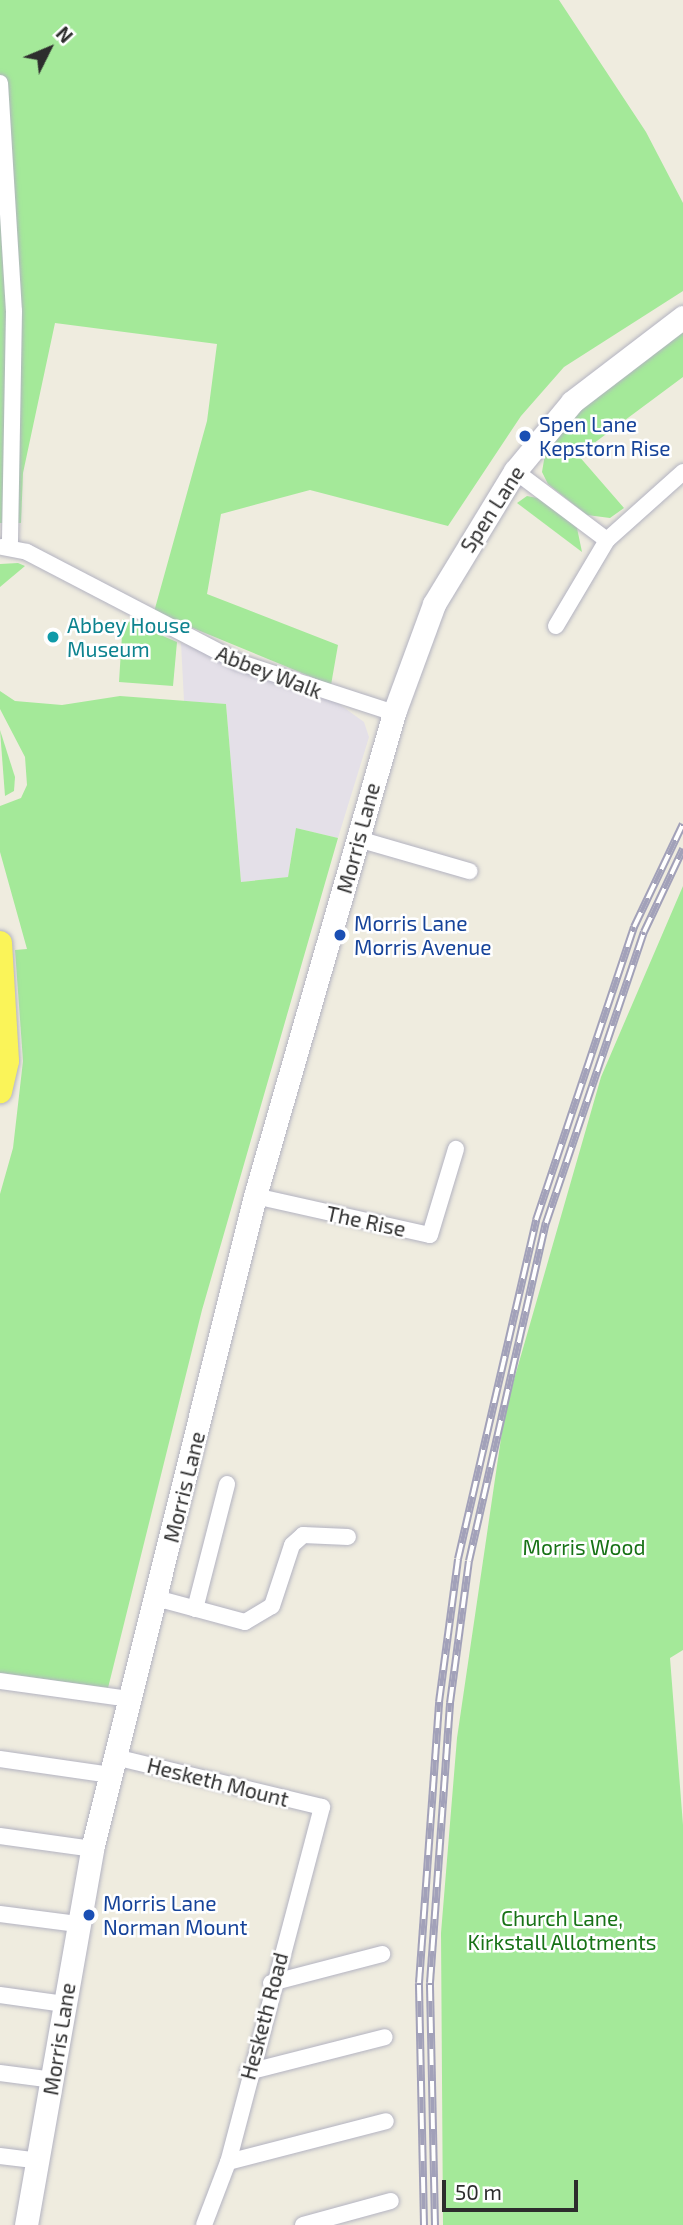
<!DOCTYPE html>
<style>
body{margin:0}
#map{position:relative;width:683px;height:2225px;overflow:hidden;background:#efecdf;font-family:"Exo 2",sans-serif}
div>[style]{position:absolute}
.industrial>*{inset:0;background:#e4e0e8}
.green>*{inset:0;background:#a4e999}
.roads{filter:drop-shadow(0 0 2px #b3b3c1) drop-shadow(0 0 2px #b3b3c1)}
.street>*{height:16px;margin:-8px;padding:0 8px;transform-origin:8px;border-radius:8px;background:#fff}
.secondary>*{height:23px;margin:-11.5px;padding:0 11.5px;transform-origin:11.5px;border-radius:11.5px;background:#fff}
.primary>*{height:24px;margin:-12px;padding:0 12px;transform-origin:12px;border-radius:12px;background:#faf459}
.rail>*{height:8px;margin-top:-4px;transform-origin:0;background:repeating-linear-gradient(90deg,#fff 0 16px,#a2a1b9 0 32px);box-sizing:border-box;border-block:2px solid #a2a1b9}
.dots>*{width:19px;height:19px;translate:-50% -50%;box-sizing:border-box;border:4px solid #fff;border-radius:50%}
span{translate:-50% -50%;white-space:nowrap;text-align:center;line-height:1.15;-webkit-text-stroke:5px #fff;paint-order:stroke}
.transit-label{font-size:21px;color:#164399}
.left{translate:0 -50%;text-align:left}
.street-label{font-size:21px;color:#2d2d2d}
.culture-label{font-size:21px;color:#0d838f}
.park-label{font-size:21px;color:#177216}
.north{position:absolute;left:14px;top:14px;width:70px;height:70px;-webkit-text-stroke:5px #fff;paint-order:stroke;rotate:47deg;font-size:19px;font-weight:700;line-height:28px;text-align:center;color:#2d2d2d}
.north::after{content:'';display:block;margin:auto;width:24px;height:32px;background:#2d2d2d;clip-path:polygon(50% 0,100% 100%,50% 72%,0 100%)}
.scale{position:absolute;left:442px;top:2180px;width:136px;height:32px;box-sizing:border-box;border:4px solid #2d2d2d;border-top:0;padding-left:9px;font-size:21px;line-height:24px;white-space:nowrap;color:#2d2d2d;-webkit-text-stroke:5px #fff;paint-order:stroke}
</style>
<div id="map">
<div class="industrial">
<i style="clip-path:polygon(181px 643px,339px 704px,364px 722px,369px 737px,338px 838px,296px 828px,288px 877px,241px 882px,226px 704px,184px 701px)"></i>
</div>
<div class="green">
<i style="clip-path:polygon(0 0,559px 0,646px 132px,683px 203px,683px 291px,564px 367px,521px 416px,448px 526px,310px 490px,221px 514px,207px 594px,338px 645px,331px 685px,154px 612px,207px 421px,217px 344px,55px 323px,23px 473px,21px 523px,0 523px)"></i>
<i style="clip-path:polygon(683px 329px,683px 377px,578px 455px,624px 508px,610px 518px,587px 515px,548px 484px,542px 472px,546px 448px,599px 391px)"></i>
<i style="clip-path:polygon(527px 496px,542px 499px,577px 528px,582px 552px,517px 503px)"></i>
<i style="clip-path:polygon(18px 563px,25px 566px,0 587px,0 564px)"></i>
<i style="clip-path:polygon(123px 619px,177px 642px,173px 686px,119px 682px)"></i>
<i style="clip-path:polygon(0 691px,15px 701px,62px 705px,120px 696px,226px 704px,241px 882px,288px 877px,296px 828px,338px 838px,202px 1310px,108px 1688px,0 1673px,0 1194px,13px 1148px,23px 1061px,15px 950px,27px 949px,0 852px,0 806px,21px 798px,27px 785px,25px 757px,0 709px)"></i>
<i style="clip-path:polygon(0 730px,15px 777px,14px 791px,5px 796px)"></i>
<i style="clip-path:polygon(683px 886px,683px 1650px,670px 1658px,683px 1825px,683px 2225px,443px 2225px,441px 1933px,457px 1738px,505px 1411px,601px 1077px)"></i>
</div>
<div class="roads">
<div class="street">
<i style="left:0;top:83px;width:228px;rotate:86.5deg"></i>
<i style="left:14px;top:311px;width:235px;rotate:91deg"></i>
<i style="left:515px;top:471px;width:115px;rotate:36.9deg"></i>
<i style="left:2px;top:547px;width:25px;rotate:11deg"></i>
<i style="left:27px;top:552px;width:238px;rotate:27.5deg"></i>
<i style="left:238px;top:662px;width:164px;rotate:18.1deg"></i>
<i style="left:556px;top:626px;width:100px;rotate:-59.3deg"></i>
<i style="left:607px;top:540px;width:102px;rotate:-41.8deg"></i>
<i style="left:358px;top:839px;width:116px;rotate:16.1deg"></i>
<i style="left:255px;top:1196px;width:179px;rotate:12.6deg"></i>
<i style="left:430px;top:1235px;width:90px;rotate:-73.2deg"></i>
<i style="left:156px;top:1598px;width:92px;rotate:15.1deg"></i>
<i style="left:245px;top:1622px;width:31px;rotate:-31deg"></i>
<i style="left:272px;top:1606px;width:64px;rotate:-71.8deg"></i>
<i style="left:292px;top:1545px;width:15px;rotate:-42deg"></i>
<i style="left:303px;top:1535px;width:45px;rotate:2.5deg"></i>
<i style="left:195px;top:1609px;width:129px;rotate:-75.6deg"></i>
<i style="left:0;top:1681px;width:131px;rotate:7.9deg"></i>
<i style="left:115px;top:1757px;width:213px;rotate:13.6deg"></i>
<i style="left:322px;top:1807px;width:367px;rotate:104.8deg"></i>
<i style="left:228px;top:2162px;width:67px;rotate:110.9deg"></i>
<i style="left:0;top:1759px;width:112px;rotate:8.2deg"></i>
<i style="left:0;top:1836px;width:93px;rotate:8deg"></i>
<i style="left:0;top:1914px;width:78px;rotate:7.4deg"></i>
<i style="left:271px;top:1983px;width:115px;rotate:-14.6deg"></i>
<i style="left:0;top:1995px;width:65px;rotate:8deg"></i>
<i style="left:248px;top:2072px;width:141px;rotate:-14.3deg"></i>
<i style="left:0;top:2073px;width:54px;rotate:7.4deg"></i>
<i style="left:0;top:2156px;width:38px;rotate:7deg"></i>
<i style="left:228px;top:2162px;width:163px;rotate:-14.5deg"></i>
<i style="left:303px;top:2225px;width:91px;rotate:-15.3deg"></i>
</div>
<div class="secondary">
<i style="left:26px;top:2225px;width:382px;rotate:-80deg"></i>
<i style="left:92px;top:1849px;width:673px;rotate:-75.98deg"></i>
<i style="left:255px;top:1196px;width:503px;rotate:-73.94deg"></i>
<i style="left:394px;top:713px;width:116px;rotate:-69.8deg"></i>
<i style="left:434px;top:604px;width:156px;rotate:-58.7deg"></i>
<i style="left:515px;top:471px;width:89px;rotate:-50.4deg"></i>
<i style="left:572px;top:402px;width:140px;rotate:-37.4deg"></i>
</div>
<div class="primary">
<i style="left:0;top:943px;width:118px;rotate:86.6deg"></i>
<i style="left:7px;top:1061px;width:31px;rotate:103deg"></i>
</div>
</div>
<div class="rail">
<i style="left:424px;top:2225px;width:242px;rotate:-91.2deg"></i>
<i style="left:419px;top:1983px;width:282px;rotate:-85.9deg"></i>
<i style="left:439px;top:1702px;width:144px;rotate:-82.4deg"></i>
<i style="left:458px;top:1559px;width:348px;rotate:-77deg"></i>
<i style="left:536px;top:1220px;width:309px;rotate:-71.5deg"></i>
<i style="left:634px;top:927px;width:114px;rotate:-64.6deg"></i>
<i style="left:435px;top:2225px;width:242px;rotate:-91.2deg"></i>
<i style="left:430px;top:1983px;width:281px;rotate:-85.9deg"></i>
<i style="left:450px;top:1703px;width:143px;rotate:-82.4deg"></i>
<i style="left:469px;top:1561px;width:347px;rotate:-77.2deg"></i>
<i style="left:546px;top:1223px;width:307px;rotate:-71.4deg"></i>
<i style="left:644px;top:932px;width:92px;rotate:-64.8deg"></i>
</div>
<div class="dots">
<i style="left:525px;top:436px;background:#1a4fb4"></i>
<i style="left:53px;top:637px;background:#0f9aa8"></i>
<i style="left:340px;top:935px;background:#1a4fb4"></i>
<i style="left:89px;top:1915px;background:#1a4fb4"></i>
</div>
<div class="transit-label">
<span class="left" style="left:539px;top:436px">Spen Lane<br>Kepstorn Rise</span>
<span class="left" style="left:354px;top:935px">Morris Lane<br>Morris Avenue</span>
<span class="left" style="left:103px;top:1915px">Morris Lane<br>Norman Mount</span>
</div>
<div class="street-label">
<span style="left:492px;top:509px;rotate:-57deg">Spen Lane</span>
<span style="left:269px;top:672px;rotate:21deg">Abbey Walk</span>
<span style="left:358px;top:838px;rotate:-75deg">Morris Lane</span>
<span style="left:366px;top:1221px;rotate:12deg">The Rise</span>
<span style="left:184px;top:1487px;rotate:-76deg">Morris Lane</span>
<span style="left:218px;top:1782px;rotate:14deg">Hesketh Mount</span>
<span style="left:264px;top:2016px;rotate:-75deg">Hesketh Road</span>
<span style="left:59px;top:2039px;rotate:-81deg">Morris Lane</span>
</div>
<div class="culture-label">
<span class="left" style="left:67px;top:637px">Abbey House<br>Museum</span>
</div>
<div class="park-label">
<span style="left:584px;top:1547px">Morris Wood</span>
<span style="left:562px;top:1930px">Church Lane,<br>Kirkstall Allotments</span>
</div>
<div class="north">N</div>
<div class="scale">50 m</div>
</div>
